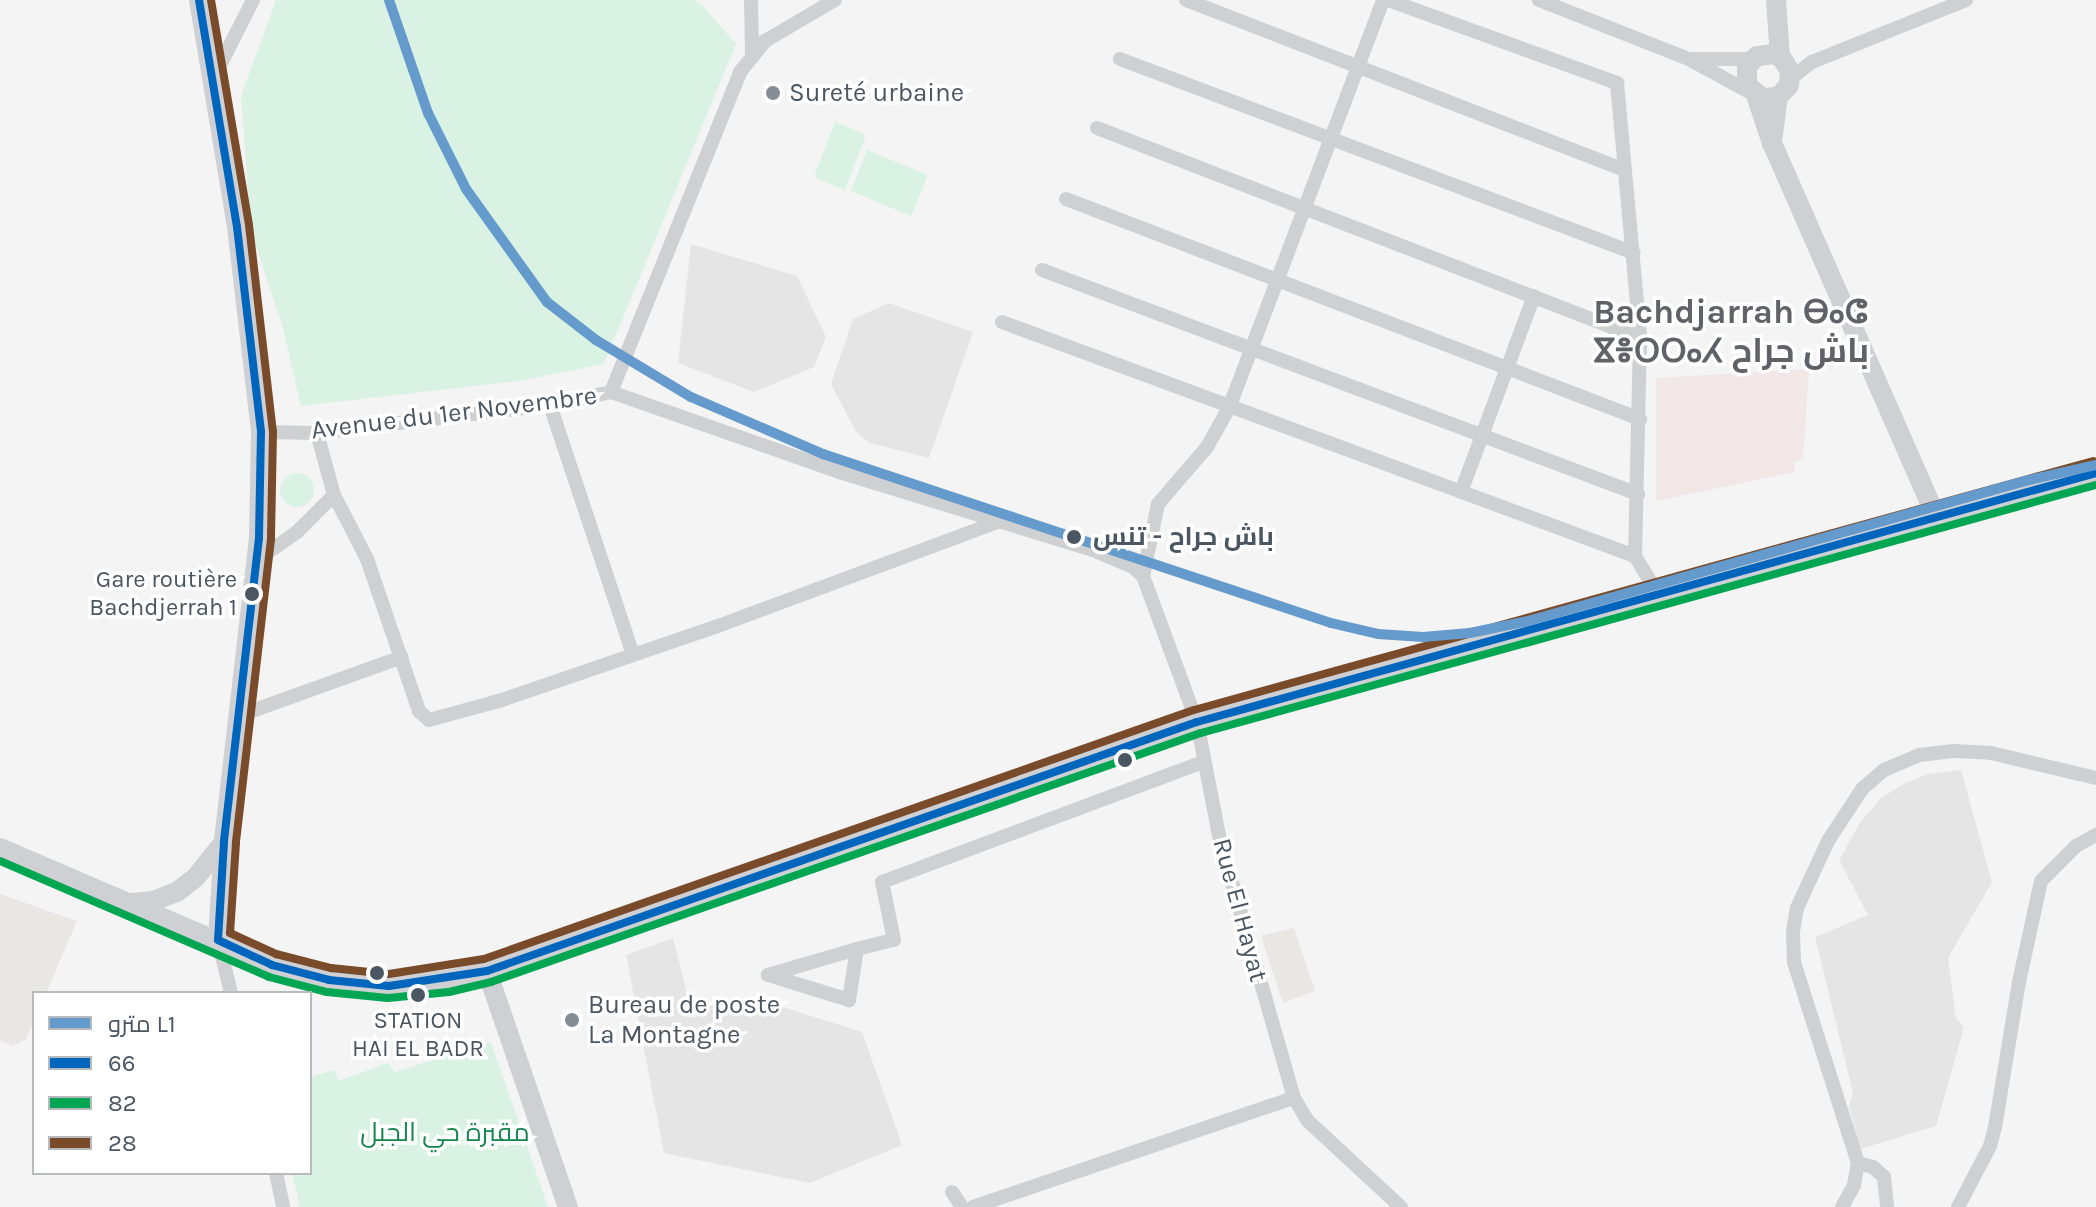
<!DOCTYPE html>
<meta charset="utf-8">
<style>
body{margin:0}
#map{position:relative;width:2096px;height:1207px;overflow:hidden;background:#f4f4f4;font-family:Karla,Cairo,"Noto Sans Tifinagh",sans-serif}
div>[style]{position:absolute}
.commercial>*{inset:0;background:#e8e7e3}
.education>*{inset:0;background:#e6e5e6}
.medical>*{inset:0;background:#f1e7e6}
.green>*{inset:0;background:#d9f2e3}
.round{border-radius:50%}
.street>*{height:14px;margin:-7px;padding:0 7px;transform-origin:7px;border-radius:7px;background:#ced0d2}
.secondary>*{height:20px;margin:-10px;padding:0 10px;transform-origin:10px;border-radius:10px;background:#ced0d4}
.bus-1>*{height:8px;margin:-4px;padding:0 4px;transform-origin:4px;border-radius:4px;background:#0065bd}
.bus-2>*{height:8px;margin:-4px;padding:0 4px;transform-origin:4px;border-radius:4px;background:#00a651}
.bus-3>*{height:8px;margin:-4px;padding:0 4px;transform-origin:4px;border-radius:4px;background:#7a4b2a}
.metro-1>*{height:10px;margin:-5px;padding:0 5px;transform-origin:5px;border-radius:5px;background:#659acd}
.dots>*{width:22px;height:22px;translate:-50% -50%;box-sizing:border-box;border:4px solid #fff;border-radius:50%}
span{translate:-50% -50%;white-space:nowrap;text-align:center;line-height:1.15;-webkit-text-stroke:7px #fff;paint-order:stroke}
.bus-label{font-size:24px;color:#4a5661}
.right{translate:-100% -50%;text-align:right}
.poi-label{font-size:26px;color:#4a5661}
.left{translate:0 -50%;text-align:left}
.street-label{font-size:26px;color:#4a5661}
.stop-label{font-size:26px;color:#4a5661;font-weight:700}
.park-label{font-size:26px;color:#17864f}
.district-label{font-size:34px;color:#5f6368;font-weight:700}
.legend{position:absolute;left:32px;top:991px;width:280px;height:184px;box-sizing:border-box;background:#fff;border:2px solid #b7bbc0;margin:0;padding:10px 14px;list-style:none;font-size:24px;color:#4a5661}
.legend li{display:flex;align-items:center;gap:16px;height:40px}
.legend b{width:40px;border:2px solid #b7bbc0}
</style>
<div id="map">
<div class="commercial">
<i style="clip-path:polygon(0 894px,77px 921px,46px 993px,34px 993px,34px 1021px,26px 1039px,13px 1046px,0 1040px)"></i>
<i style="clip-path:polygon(1294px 928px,1315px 991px,1283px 1003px,1261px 936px)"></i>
</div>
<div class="education">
<i style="clip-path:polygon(691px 244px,797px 276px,826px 337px,814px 367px,754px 392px,678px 363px)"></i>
<i style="clip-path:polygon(889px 303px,973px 332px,929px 458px,870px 443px,856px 432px,831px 384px,853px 319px)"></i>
<i style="clip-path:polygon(1961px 770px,1992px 882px,1948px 958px,1956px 1019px,1964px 1027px,1936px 1126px,1860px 1149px,1849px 1107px,1853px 1093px,1815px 937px,1868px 915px,1839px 860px,1860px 823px,1881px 798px,1904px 784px,1928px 774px)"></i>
<i style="clip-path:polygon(673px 938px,690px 1006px,751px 997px,862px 1032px,902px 1145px,810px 1183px,664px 1153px,626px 955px)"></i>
</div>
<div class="medical">
<i style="clip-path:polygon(1809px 369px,1803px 459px,1793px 462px,1795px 472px,1656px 501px,1656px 378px)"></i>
</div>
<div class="green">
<i style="clip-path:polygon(276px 0,693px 0,701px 4px,736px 44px,604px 364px,519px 381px,301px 406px,282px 325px,251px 231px,241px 96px)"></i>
<i style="clip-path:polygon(835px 122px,866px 135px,845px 190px,814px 177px)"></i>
<i style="clip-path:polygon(867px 150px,928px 175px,911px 216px,851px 191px)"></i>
<i class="round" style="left:280px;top:473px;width:34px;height:34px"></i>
<i style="clip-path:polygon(491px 1042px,548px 1207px,300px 1207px,292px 1173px,310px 1173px,310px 1077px,335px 1070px,338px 1081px,388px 1063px,395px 1072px)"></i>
</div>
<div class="street">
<i style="left:751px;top:0;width:53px;rotate:88.9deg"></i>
<i style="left:1186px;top:0;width:471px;rotate:21.2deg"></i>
<i style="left:1388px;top:0;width:244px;rotate:19.9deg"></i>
<i style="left:1617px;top:83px;width:256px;rotate:84.8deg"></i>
<i style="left:1640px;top:338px;width:218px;rotate:91.3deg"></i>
<i style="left:1635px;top:556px;width:47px;rotate:59deg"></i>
<i style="left:1539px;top:0;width:161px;rotate:21.5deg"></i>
<i style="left:1689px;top:59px;width:71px;rotate:28.7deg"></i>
<i style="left:1120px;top:59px;width:549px;rotate:20.68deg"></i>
<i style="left:1692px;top:59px;width:60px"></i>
<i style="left:214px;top:77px;width:86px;rotate:-63.1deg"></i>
<i style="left:1790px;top:79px;width:28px;rotate:-38deg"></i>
<i style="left:1812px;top:62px;width:166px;rotate:-21.9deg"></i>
<i style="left:1097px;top:128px;width:582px;rotate:21.14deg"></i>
<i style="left:1066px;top:199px;width:615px;rotate:20.97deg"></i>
<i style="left:1042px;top:270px;width:637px;rotate:20.6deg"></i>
<i style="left:1002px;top:322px;width:675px;rotate:20.29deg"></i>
<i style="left:611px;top:392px;width:345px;rotate:-68deg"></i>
<i style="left:740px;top:72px;width:40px;rotate:-51deg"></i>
<i style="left:765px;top:41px;width:81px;rotate:-30.4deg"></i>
<i style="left:550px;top:405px;width:262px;rotate:71.6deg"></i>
<i style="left:261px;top:432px;width:56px;rotate:1deg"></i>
<i style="left:317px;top:433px;width:235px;rotate:-6.9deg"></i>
<i style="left:550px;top:405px;width:62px;rotate:-12deg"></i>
<i style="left:611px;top:392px;width:238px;rotate:19.3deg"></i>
<i style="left:836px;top:471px;width:269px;rotate:17.1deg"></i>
<i style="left:1093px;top:550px;width:43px;rotate:23deg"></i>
<i style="left:1133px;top:567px;width:13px;rotate:42deg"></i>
<i style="left:1143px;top:576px;width:156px;rotate:69.7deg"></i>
<i style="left:1197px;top:722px;width:120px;rotate:79deg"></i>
<i style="left:1220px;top:840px;width:268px;rotate:74deg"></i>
<i style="left:1294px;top:1098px;width:27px;rotate:59deg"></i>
<i style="left:1308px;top:1121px;width:127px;rotate:42.8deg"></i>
<i style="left:317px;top:433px;width:64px;rotate:74.7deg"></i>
<i style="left:334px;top:495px;width:72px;rotate:62.7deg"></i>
<i style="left:367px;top:559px;width:161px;rotate:71.1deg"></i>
<i style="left:419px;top:711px;width:13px;rotate:42deg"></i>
<i style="left:429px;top:720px;width:73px;rotate:-15.2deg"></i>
<i style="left:499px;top:701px;width:231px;rotate:-18.9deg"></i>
<i style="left:718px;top:626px;width:299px;rotate:-20.4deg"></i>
<i style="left:1461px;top:492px;width:209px;rotate:-69.6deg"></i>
<i style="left:257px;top:560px;width:49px;rotate:-35deg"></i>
<i style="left:297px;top:532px;width:52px;rotate:-45deg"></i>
<i style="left:1143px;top:576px;width:74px;rotate:-78.2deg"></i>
<i style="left:1158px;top:504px;width:75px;rotate:-49.3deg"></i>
<i style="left:1207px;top:447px;width:45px;rotate:-60.6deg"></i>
<i style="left:1229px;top:408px;width:436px;rotate:-69.3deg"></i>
<i style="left:238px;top:716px;width:174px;rotate:-19.8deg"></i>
<i style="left:218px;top:940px;width:55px;rotate:76.2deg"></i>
<i style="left:857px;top:949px;width:52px;rotate:98.9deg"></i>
<i style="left:849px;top:1000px;width:85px;rotate:-162.8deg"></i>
<i style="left:768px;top:975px;width:93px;rotate:-16.3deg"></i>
<i style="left:857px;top:949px;width:38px;rotate:-14deg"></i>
<i style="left:894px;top:940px;width:59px;rotate:-101.7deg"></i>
<i style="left:882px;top:882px;width:343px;rotate:-20.5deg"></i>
<i style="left:1858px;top:1163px;width:16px;rotate:15deg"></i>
<i style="left:1873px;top:1167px;width:15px;rotate:42deg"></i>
<i style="left:1884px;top:1177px;width:30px;rotate:84deg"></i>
<i style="left:276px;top:1173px;width:35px;rotate:78deg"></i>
<i style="left:952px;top:1192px;width:18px;rotate:56deg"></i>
<i style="left:973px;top:1207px;width:339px;rotate:-18.8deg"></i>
<i style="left:1842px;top:1207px;width:25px;rotate:-61deg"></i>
<i style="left:1854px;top:1185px;width:22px;rotate:-80deg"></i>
<i style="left:1858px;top:1163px;width:211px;rotate:-107.7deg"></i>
<i style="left:1794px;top:962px;width:30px;rotate:-92deg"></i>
<i style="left:1793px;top:932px;width:24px;rotate:-81deg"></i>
<i style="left:1797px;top:908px;width:74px;rotate:-65.2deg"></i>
<i style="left:1828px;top:841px;width:62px;rotate:-56.8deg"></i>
<i style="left:1862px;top:789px;width:29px;rotate:-41deg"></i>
<i style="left:1884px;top:770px;width:39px;rotate:-23deg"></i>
<i style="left:1920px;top:755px;width:35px;rotate:-7deg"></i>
<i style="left:1955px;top:751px;width:36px;rotate:3deg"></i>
<i style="left:1991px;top:753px;width:108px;rotate:13.4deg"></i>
<i style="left:1958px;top:1207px;width:69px;rotate:-62.3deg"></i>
<i style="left:1990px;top:1146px;width:20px;rotate:-75deg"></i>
<i style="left:1995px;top:1127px;width:147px;rotate:-80.6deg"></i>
<i style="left:2019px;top:982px;width:103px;rotate:-77.7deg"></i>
<i style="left:2041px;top:881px;width:49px;rotate:-45deg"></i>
<i style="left:2076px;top:846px;width:23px;rotate:-29deg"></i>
</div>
<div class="secondary">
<i style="left:199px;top:0;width:230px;rotate:80.5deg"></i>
<i style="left:237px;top:227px;width:206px;rotate:83.3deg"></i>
<i style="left:261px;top:432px;width:106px;rotate:91.1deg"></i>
<i style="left:259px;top:538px;width:306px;rotate:96.6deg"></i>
<i style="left:224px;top:842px;width:98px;rotate:93.5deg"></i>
<i style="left:1776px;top:0;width:57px;rotate:86deg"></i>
<i style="left:1756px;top:95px;width:51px;rotate:71.6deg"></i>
<i style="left:1772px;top:143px;width:408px;rotate:66.3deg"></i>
<i style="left:1773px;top:135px;width:38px;rotate:-83deg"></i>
<i style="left:1778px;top:97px;width:16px;rotate:-47deg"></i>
<i style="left:1789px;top:85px;width:14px;rotate:-86deg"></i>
<i style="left:1790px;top:71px;width:17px;rotate:-123deg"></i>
<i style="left:1781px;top:57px;width:8px;rotate:-157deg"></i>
<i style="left:1774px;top:54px;width:17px;rotate:173deg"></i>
<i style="left:1757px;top:56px;width:14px;rotate:135deg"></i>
<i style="left:1747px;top:66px;width:19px;rotate:90deg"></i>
<i style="left:1747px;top:85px;width:20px;rotate:41deg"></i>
<i style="left:1762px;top:98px;width:16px;rotate:-4deg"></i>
<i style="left:0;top:848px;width:296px;rotate:23.3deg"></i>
<i style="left:272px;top:965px;width:59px;rotate:14.7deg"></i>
<i style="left:329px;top:980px;width:60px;rotate:5.7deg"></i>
<i style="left:389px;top:986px;width:57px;rotate:-6deg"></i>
<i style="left:446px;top:980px;width:42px;rotate:-12.4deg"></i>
<i style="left:487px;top:971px;width:316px;rotate:-19.8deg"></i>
<i style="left:784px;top:864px;width:437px;rotate:-19deg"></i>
<i style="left:1197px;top:722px;width:933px;rotate:-15.48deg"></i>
<i style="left:132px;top:903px;width:21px;rotate:-5deg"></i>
<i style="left:153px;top:901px;width:26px;rotate:-21deg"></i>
<i style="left:177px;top:892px;width:24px;rotate:-38deg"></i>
<i style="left:196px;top:877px;width:45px;rotate:-51.3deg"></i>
<i style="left:487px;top:971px;width:250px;rotate:71.1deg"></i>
</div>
<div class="bus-1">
<i style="left:199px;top:0;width:230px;rotate:80.5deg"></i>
<i style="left:237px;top:227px;width:206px;rotate:83.3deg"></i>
<i style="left:261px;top:432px;width:106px;rotate:91.1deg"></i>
<i style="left:259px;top:538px;width:306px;rotate:96.6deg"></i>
<i style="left:224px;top:842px;width:98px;rotate:93.5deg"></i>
<i style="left:218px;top:940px;width:60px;rotate:24.8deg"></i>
<i style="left:272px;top:965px;width:59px;rotate:14.7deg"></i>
<i style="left:329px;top:980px;width:60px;rotate:5.7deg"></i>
<i style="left:389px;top:986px;width:99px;rotate:-8.7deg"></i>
<i style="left:487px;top:971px;width:752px;rotate:-19.33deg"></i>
<i style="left:1197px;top:722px;width:933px;rotate:-15.48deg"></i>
</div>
<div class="bus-2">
<i style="left:0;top:861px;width:293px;rotate:23.3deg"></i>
<i style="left:269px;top:977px;width:60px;rotate:14.5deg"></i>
<i style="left:327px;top:992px;width:61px;rotate:5.6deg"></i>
<i style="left:388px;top:998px;width:61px;rotate:-5.6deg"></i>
<i style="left:449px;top:992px;width:43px;rotate:-13.4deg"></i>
<i style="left:491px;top:982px;width:752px;rotate:-19.33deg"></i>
<i style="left:1201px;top:733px;width:929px;rotate:-15.49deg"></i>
</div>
<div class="bus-3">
<i style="left:211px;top:0;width:228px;rotate:80.4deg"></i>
<i style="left:249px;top:225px;width:208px;rotate:83.4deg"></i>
<i style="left:273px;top:432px;width:107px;rotate:91.1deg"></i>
<i style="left:271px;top:539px;width:306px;rotate:96.6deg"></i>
<i style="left:236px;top:843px;width:90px;rotate:93.8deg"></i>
<i style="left:230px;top:933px;width:51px;rotate:24.5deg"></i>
<i style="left:276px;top:954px;width:57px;rotate:14.3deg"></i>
<i style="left:331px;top:968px;width:58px;rotate:5.9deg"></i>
<i style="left:389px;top:974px;width:96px;rotate:-9deg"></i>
<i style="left:484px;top:959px;width:752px;rotate:-19.33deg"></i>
<i style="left:1194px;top:710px;width:933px;rotate:-15.48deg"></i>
</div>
<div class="metro-1">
<i style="left:389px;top:0;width:120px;rotate:71deg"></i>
<i style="left:428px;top:113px;width:85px;rotate:63.4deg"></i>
<i style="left:466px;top:189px;width:139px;rotate:54.4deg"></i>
<i style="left:547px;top:302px;width:62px;rotate:37.8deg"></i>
<i style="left:596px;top:340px;width:111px;rotate:31deg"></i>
<i style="left:691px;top:397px;width:144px;rotate:23.4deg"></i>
<i style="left:823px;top:454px;width:535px;rotate:18.4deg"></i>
<i style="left:1331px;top:623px;width:48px;rotate:13.2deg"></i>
<i style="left:1378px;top:634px;width:45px;rotate:3.8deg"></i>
<i style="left:1423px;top:637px;width:47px;rotate:-4.9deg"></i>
<i style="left:1470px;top:633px;width:59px;rotate:-11.7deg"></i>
<i style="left:1528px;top:621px;width:516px;rotate:-15.73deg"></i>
<i style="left:2025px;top:481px;width:73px;rotate:-12.7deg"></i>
</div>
<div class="dots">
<i style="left:773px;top:93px;background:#868d94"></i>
<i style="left:1074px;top:537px;background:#4a5661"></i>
<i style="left:252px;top:594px;background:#4a5661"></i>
<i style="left:1125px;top:760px;background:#4a5661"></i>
<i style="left:377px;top:973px;background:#4a5661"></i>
<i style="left:418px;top:995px;background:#4a5661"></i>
<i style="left:572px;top:1020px;background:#868d94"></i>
</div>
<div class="bus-label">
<span class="right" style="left:237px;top:594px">Gare routière<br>Bachdjerrah 1</span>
<span style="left:418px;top:1035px">STATION<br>HAI EL BADR</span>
</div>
<div class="poi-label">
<span class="left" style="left:789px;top:93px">Sureté urbaine</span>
<span class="left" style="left:588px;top:1020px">Bureau de poste<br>La Montagne</span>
</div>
<div class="street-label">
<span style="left:454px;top:413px;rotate:-7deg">Avenue du 1er Novembre</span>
<span style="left:1240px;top:910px;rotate:75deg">Rue El Hayat</span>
</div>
<div class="stop-label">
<span class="left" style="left:1093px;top:537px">باش جراح - تنس</span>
</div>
<div class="park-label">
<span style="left:445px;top:1133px">مقبرة حي الجبل</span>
</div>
<div class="district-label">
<span style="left:1731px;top:332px">Bachdjarrah ⴱⴰⵛ<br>ⴵⴻⵔⵔⴰⵃ باش جراح</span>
</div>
<ul class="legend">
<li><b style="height:10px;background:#659acd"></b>مترو L1</li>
<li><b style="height:10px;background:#0065bd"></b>66</li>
<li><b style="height:10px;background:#00a651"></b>82</li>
<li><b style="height:10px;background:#7a4b2a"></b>28</li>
</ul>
</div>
